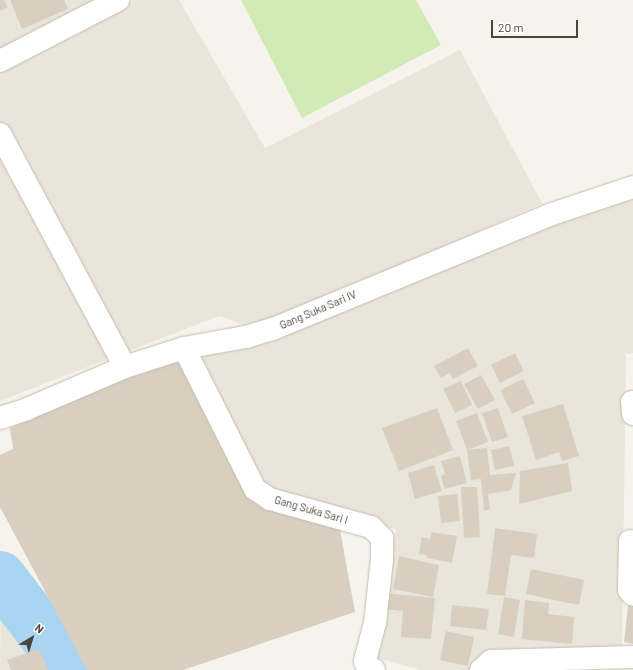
<!DOCTYPE html>
<style>
body{margin:0}
#map{position:relative;width:633px;height:670px;overflow:hidden;background:#f6f3ec;font-family:Barlow,sans-serif}
div>[style]{position:absolute}
.residential>*{inset:0;background:#eae5da}
.green>*{inset:0;background:#d2eab5}
.river>*{height:52px;margin:-26px;padding:0 26px;transform-origin:26px;border-radius:26px;background:#a9d4f2}
.building>*{inset:0;background:#d8cfc1}
.roads{filter:drop-shadow(0 0 1px #c2bbae) drop-shadow(0 0 1px #c2bbae)}
.minor>*{height:22px;margin:-11px;padding:0 11px;transform-origin:11px;border-radius:11px;background:#fff}
span{translate:-50% -50%;white-space:nowrap;text-align:center;line-height:1.15;-webkit-text-stroke:3.5px #fff;paint-order:stroke}
.street-label{font-size:11px;color:#4b4439}
.north{position:absolute;left:12px;top:618px;width:40px;height:40px;-webkit-text-stroke:3px #fff;paint-order:stroke;rotate:38deg;font-size:11px;font-weight:700;line-height:16px;text-align:center;color:#4b4439}
.north::after{content:'';display:block;margin:auto;width:14px;height:18px;background:#4b4439;clip-path:polygon(50% 0,100% 100%,50% 72%,0 100%)}
.scale{position:absolute;left:491px;top:20px;width:87px;height:18px;box-sizing:border-box;border:2px solid #4b4439;border-top:0;padding-left:5px;font-size:12px;line-height:14px;white-space:nowrap;color:#4b4439;-webkit-text-stroke:3px #fff;paint-order:stroke}
</style>
<div id="map">
<div class="residential">
<i style="clip-path:polygon(0 0,125px 0,0 53px)"></i>
<i style="clip-path:polygon(133px 0,179px 0,265px 148px,460px 50px,542px 203px,258px 330px,219px 316px,0 401px,0 63px)"></i>
<i style="clip-path:polygon(633px 196px,633px 353px,626px 354px,622px 648px,571px 647px,535px 670px,421px 670px,371px 656px,396px 529px,258px 500px,186px 349px,230px 346px,525px 222px)"></i>
<i style="clip-path:polygon(1px 573px,63px 670px,0 670px)"></i>
</div>
<div class="green">
<i style="clip-path:polygon(241px 0,416px 0,441px 45px,302px 118px)"></i>
</div>
<div class="river">
<i style="left:0;top:577px;width:82px;rotate:52.4deg"></i>
<i style="left:50px;top:642px;width:32px;rotate:60deg"></i>
</div>
<div class="building">
<i style="clip-path:polygon(0 0,4px 0,8px 7px,0 11px)"></i>
<i style="clip-path:polygon(10px 0,64px 0,68px 9px,22px 29px)"></i>
<i style="clip-path:polygon(468px 348px,478px 366px,453px 379px,450px 373px,441px 378px,434px 366px)"></i>
<i style="clip-path:polygon(515px 353px,524px 371px,500px 383px,491px 365px)"></i>
<i style="clip-path:polygon(178px 355px,254px 498px,340px 530px,355px 612px,183px 670px,87px 670px,0 507px,0 455px,13px 449px,10px 428px)"></i>
<i style="clip-path:polygon(481px 375px,495px 400px,478px 409px,464px 384px)"></i>
<i style="clip-path:polygon(523px 379px,535px 403px,512px 414px,500px 390px)"></i>
<i style="clip-path:polygon(461px 381px,472px 405px,455px 413px,443px 389px)"></i>
<i style="clip-path:polygon(563px 404px,579px 456px,562px 461px,559px 452px,536px 460px,522px 416px)"></i>
<i style="clip-path:polygon(437px 408px,453px 450px,399px 471px,382px 428px)"></i>
<i style="clip-path:polygon(498px 408px,508px 437px,492px 442px,482px 413px)"></i>
<i style="clip-path:polygon(477px 413px,488px 442px,467px 450px,456px 421px)"></i>
<i style="clip-path:polygon(509px 446px,514px 466px,495px 470px,491px 450px)"></i>
<i style="clip-path:polygon(487px 448px,490px 475px,516px 473px,511px 490px,488px 494px,490px 510px,484px 510px,481px 479px,471px 480px,467px 450px)"></i>
<i style="clip-path:polygon(460px 456px,467px 483px,444px 489px,441px 476px,445px 474px,441px 461px)"></i>
<i style="clip-path:polygon(568px 463px,572px 491px,519px 504px,520px 471px)"></i>
<i style="clip-path:polygon(434px 465px,442px 491px,415px 499px,408px 473px)"></i>
<i style="clip-path:polygon(461px 487px,477px 487px,480px 537px,464px 538px)"></i>
<i style="clip-path:polygon(457px 494px,460px 521px,441px 523px,438px 496px)"></i>
<i style="clip-path:polygon(495px 528px,537px 534px,534px 558px,511px 555px,505px 596px,487px 594px)"></i>
<i style="clip-path:polygon(432px 532px,457px 536px,452px 563px,427px 558px,427px 555px,419px 554px,422px 537px,430px 539px)"></i>
<i style="clip-path:polygon(399px 556px,439px 565px,433px 597px,393px 589px)"></i>
<i style="clip-path:polygon(531px 569px,584px 580px,579px 605px,526px 594px)"></i>
<i style="clip-path:polygon(385px 593px,435px 598px,431px 639px,401px 637px,403px 611px,383px 609px)"></i>
<i style="clip-path:polygon(504px 597px,520px 600px,514px 637px,498px 634px)"></i>
<i style="clip-path:polygon(629px 597px,633px 597px,633px 644px,624px 642px)"></i>
<i style="clip-path:polygon(525px 600px,549px 603px,548px 614px,574px 617px,572px 644px,522px 639px)"></i>
<i style="clip-path:polygon(452px 605px,489px 609px,486px 630px,450px 626px)"></i>
<i style="clip-path:polygon(446px 631px,474px 637px,468px 666px,440px 660px)"></i>
<i style="clip-path:polygon(39px 649px,48px 670px,11px 670px,7px 660px)"></i>
</div>
<div class="roads">
<div class="minor">
<i style="left:0;top:61px;width:133px;rotate:-27.3deg"></i>
<i style="left:0;top:134px;width:264px;rotate:61.8deg"></i>
<i style="left:184px;top:348px;width:158px;rotate:63.3deg"></i>
<i style="left:255px;top:489px;width:18px;rotate:34deg"></i>
<i style="left:270px;top:499px;width:105px;rotate:15.5deg"></i>
<i style="left:371px;top:527px;width:16px;rotate:45deg"></i>
<i style="left:382px;top:538px;width:21px;rotate:90deg"></i>
<i style="left:382px;top:559px;width:64px;rotate:96.2deg"></i>
<i style="left:375px;top:623px;width:39px;rotate:105deg"></i>
<i style="left:365px;top:661px;width:9px;rotate:69deg"></i>
<i style="left:368px;top:669px;width:6px;rotate:9deg"></i>
<i style="left:632px;top:402px;width:12px;rotate:85deg"></i>
<i style="left:0;top:418px;width:28px;rotate:-18deg"></i>
<i style="left:27px;top:409px;width:107px;rotate:-23.2deg"></i>
<i style="left:125px;top:367px;width:62px;rotate:-17.9deg"></i>
<i style="left:184px;top:348px;width:63px;rotate:-10.1deg"></i>
<i style="left:246px;top:337px;width:28px;rotate:-17deg"></i>
<i style="left:273px;top:329px;width:299px;rotate:-22.4deg"></i>
<i style="left:549px;top:215px;width:89px;rotate:-18.4deg"></i>
<i style="left:630px;top:541px;width:49px;rotate:91.2deg"></i>
<i style="left:629px;top:590px;width:6px;rotate:51deg"></i>
<i style="left:481px;top:670px;width:13px;rotate:-42deg"></i>
<i style="left:491px;top:661px;width:142px;rotate:-1.6deg"></i>
</div>
</div>
<div class="street-label">
<span style="left:318px;top:310px;rotate:-23deg">Gang Suka Sari IV</span>
<span style="left:311px;top:510px;rotate:16deg">Gang Suka Sari I</span>
</div>
<div class="north">N</div>
<div class="scale">20 m</div>
</div>
